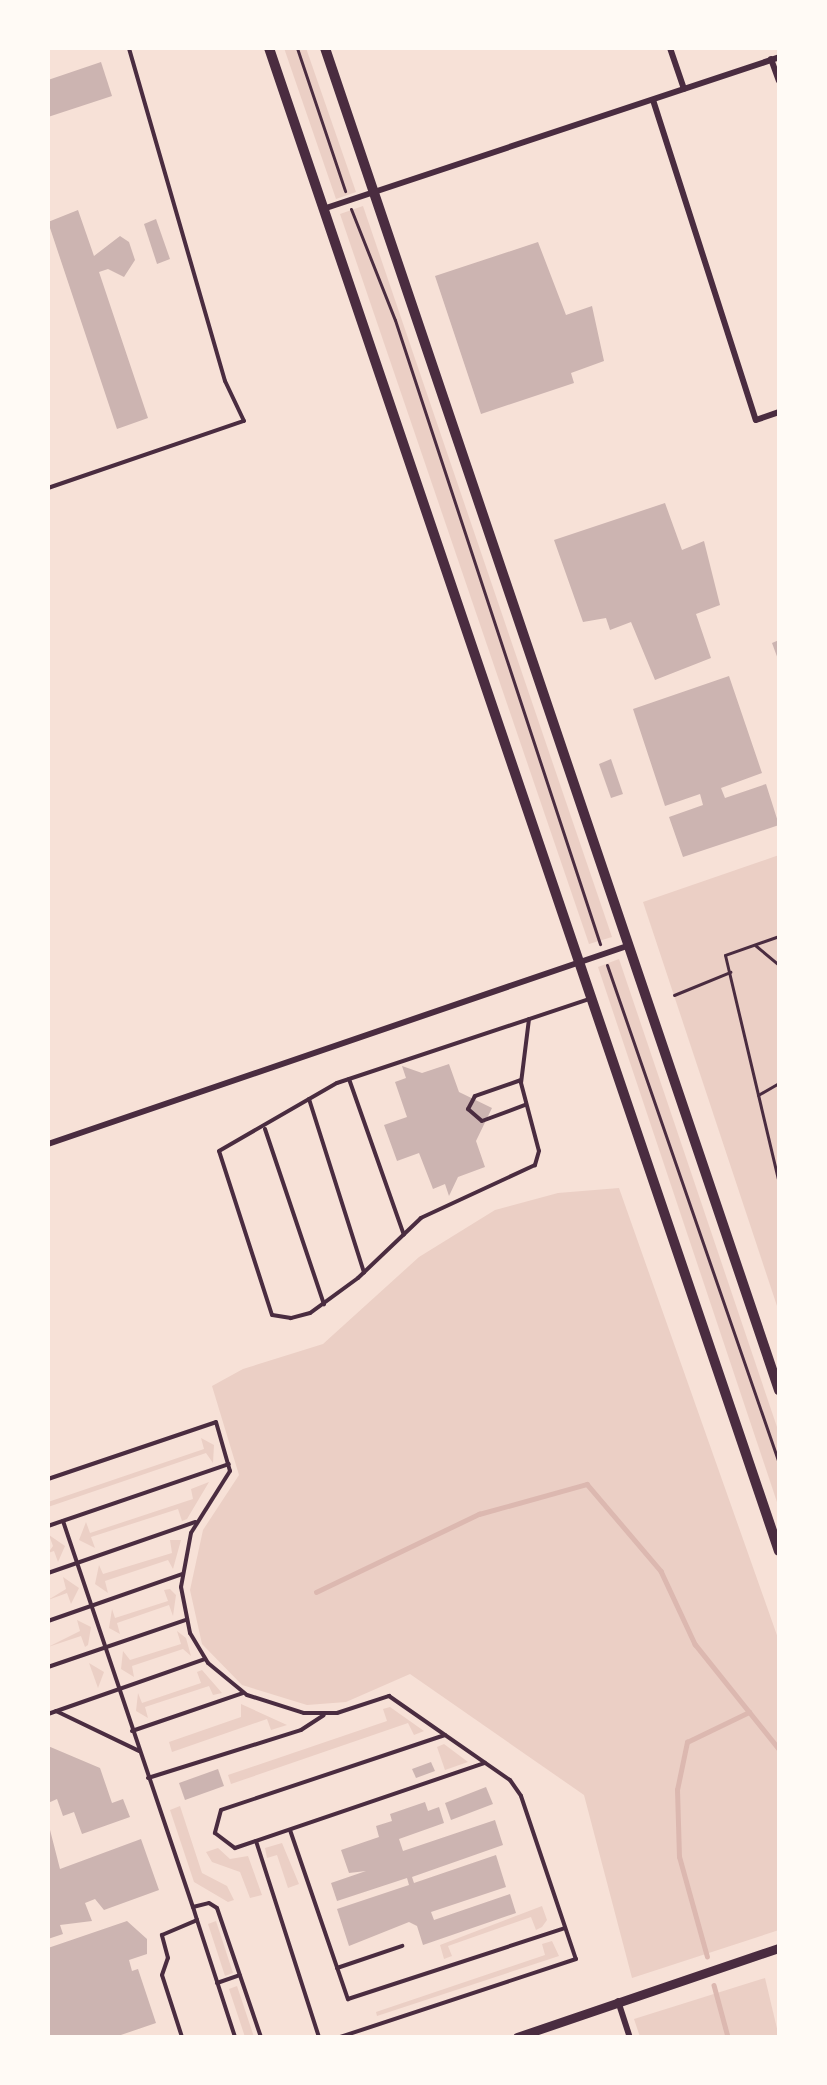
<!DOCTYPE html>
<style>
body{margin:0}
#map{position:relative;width:827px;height:2085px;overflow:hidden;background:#f7e1d7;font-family:"Work Sans",sans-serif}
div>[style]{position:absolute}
.green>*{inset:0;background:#ebcfc5}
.stream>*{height:4.5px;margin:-2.25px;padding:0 2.25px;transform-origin:2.25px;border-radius:2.25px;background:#dcb8b0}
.building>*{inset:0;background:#ccb4b1}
.path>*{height:3px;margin:-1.5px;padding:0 1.5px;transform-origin:1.5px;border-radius:1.5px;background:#4a2c40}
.service>*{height:4px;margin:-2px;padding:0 2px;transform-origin:2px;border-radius:2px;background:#4a2c40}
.minor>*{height:6px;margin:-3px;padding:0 3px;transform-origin:3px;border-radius:3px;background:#4a2c40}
.tertiary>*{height:9px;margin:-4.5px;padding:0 4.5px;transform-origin:4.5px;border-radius:4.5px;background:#4a2c40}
.secondary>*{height:10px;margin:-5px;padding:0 5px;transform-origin:5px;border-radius:5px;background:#4a2c40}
span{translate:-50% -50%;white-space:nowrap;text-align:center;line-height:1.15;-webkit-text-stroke:5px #fffaf5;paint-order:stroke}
.frame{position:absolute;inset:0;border:50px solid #fffaf5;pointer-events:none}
</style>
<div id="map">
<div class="green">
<i style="clip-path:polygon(284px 48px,306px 48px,356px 192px,336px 199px)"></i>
<i style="clip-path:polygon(363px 206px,612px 937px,589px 944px,340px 214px)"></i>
<i style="clip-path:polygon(779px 855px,779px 1312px,643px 902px)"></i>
<i style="clip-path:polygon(619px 959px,779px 1433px,779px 1508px,598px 967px)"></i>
<i style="clip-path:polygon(619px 1188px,779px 1641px,779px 1930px,632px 1978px,584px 1795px,410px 1674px,346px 1702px,307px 1705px,242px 1685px,202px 1644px,190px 1590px,203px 1530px,239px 1475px,212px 1386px,243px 1369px,323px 1344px,419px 1257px,495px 1210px,558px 1193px)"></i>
<i style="clip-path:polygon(201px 1438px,214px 1445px,213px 1463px,206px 1453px,48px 1507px,48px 1502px,204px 1449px)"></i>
<i style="clip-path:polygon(209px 1482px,187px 1519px,182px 1521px,178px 1509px,91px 1537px,95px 1548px,79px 1540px,86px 1522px,90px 1533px,193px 1499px,191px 1489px)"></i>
<i style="clip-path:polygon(49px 1535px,65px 1546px,58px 1562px,54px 1551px,48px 1553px,53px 1546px)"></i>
<i style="clip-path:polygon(170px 1540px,181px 1540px,173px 1569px,168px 1560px,105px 1581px,108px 1593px,95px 1584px,99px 1565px,103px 1574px,172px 1553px)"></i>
<i style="clip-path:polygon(63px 1577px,79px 1588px,71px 1604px,67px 1593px,48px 1600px,66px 1589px)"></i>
<i style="clip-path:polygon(170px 1589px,176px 1595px,173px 1616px,169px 1605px,117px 1623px,120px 1634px,109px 1628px,112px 1609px,115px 1618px,168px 1601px,164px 1590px)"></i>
<i style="clip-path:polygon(77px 1620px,91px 1627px,88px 1645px,85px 1647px,81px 1636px,48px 1647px,80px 1631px)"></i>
<i style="clip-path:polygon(177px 1631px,186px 1638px,191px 1656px,183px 1649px,132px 1666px,134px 1677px,121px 1669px,123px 1651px,130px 1660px,181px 1644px)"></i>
<i style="clip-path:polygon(89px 1663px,104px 1672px,98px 1688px)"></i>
<i style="clip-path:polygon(202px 1670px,222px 1693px,213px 1695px,209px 1686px,145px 1707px,148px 1718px,136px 1711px,138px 1693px,142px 1703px,201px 1683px,197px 1672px)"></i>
<i style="clip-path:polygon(241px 1704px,287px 1725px,271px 1730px,267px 1719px,172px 1752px,169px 1742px,241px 1717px)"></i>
<i style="clip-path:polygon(390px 1707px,424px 1731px,414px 1735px,408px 1723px,231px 1784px,228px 1775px,387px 1721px,383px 1709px)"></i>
<i style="clip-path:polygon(444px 1744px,468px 1762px,445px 1770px,437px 1747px)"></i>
<i style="clip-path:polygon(180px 1806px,202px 1873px,227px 1886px,234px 1900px,228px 1902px,194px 1882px,170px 1810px)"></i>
<i style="clip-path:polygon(282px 1843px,299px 1884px,288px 1888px,277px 1855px,267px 1858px,265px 1848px)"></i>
<i style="clip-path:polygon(218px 1848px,230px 1859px,248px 1856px,262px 1895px,250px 1898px,240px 1872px,212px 1862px,206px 1852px)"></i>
<i style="clip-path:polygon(542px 1906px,547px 1920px,542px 1927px,536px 1930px,531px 1917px,448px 1946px,452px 1956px,444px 1959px,440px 1945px)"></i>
<i style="clip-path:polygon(216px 1921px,233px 1973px,225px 1976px,208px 1924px)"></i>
<i style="clip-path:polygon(552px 1941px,559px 1956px,377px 2016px,376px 2012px,545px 1955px,542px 1944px)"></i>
<i style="clip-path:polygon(765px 1978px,779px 2037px,640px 2037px,634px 2019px)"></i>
<i style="clip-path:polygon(237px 1986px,254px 2037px,245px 2037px,229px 1989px)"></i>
</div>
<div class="stream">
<i style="left:316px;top:1592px;width:181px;rotate:-25.6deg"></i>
<i style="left:479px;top:1514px;width:112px;rotate:-15.5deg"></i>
<i style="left:587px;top:1484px;width:114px;rotate:49.6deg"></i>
<i style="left:661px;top:1571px;width:81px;rotate:65deg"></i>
<i style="left:695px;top:1644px;width:134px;rotate:51.3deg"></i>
<i style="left:707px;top:1957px;width:104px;rotate:-105.6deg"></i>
<i style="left:679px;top:1857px;width:67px;rotate:-91.7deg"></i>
<i style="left:677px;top:1790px;width:49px;rotate:-78.2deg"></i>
<i style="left:687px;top:1742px;width:69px;rotate:-25.8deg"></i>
<i style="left:714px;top:1985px;width:54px;rotate:74.9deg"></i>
</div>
<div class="building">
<i style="clip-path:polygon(101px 62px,112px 96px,48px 117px,48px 80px)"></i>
<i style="clip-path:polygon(78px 210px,94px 256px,120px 236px,129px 242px,135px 260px,124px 277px,108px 269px,99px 272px,148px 418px,117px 429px,48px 222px)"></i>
<i style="clip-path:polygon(156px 219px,170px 259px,157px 264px,144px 224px)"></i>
<i style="clip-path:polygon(538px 242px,566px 315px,592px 306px,604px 361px,571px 373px,574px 383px,481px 414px,435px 276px)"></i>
<i style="clip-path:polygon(665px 503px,682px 550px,704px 541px,720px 605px,696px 614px,711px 658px,655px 680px,631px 622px,610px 630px,606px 618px,583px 622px,554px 540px)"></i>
<i style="clip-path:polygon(779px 640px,779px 662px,772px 643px)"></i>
<i style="clip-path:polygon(729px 676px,762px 773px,721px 788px,725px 798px,766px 784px,779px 825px,683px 857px,669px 817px,703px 805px,700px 794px,665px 806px,633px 709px)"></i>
<i style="clip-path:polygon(611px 759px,623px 794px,611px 798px,599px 764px)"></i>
<i style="clip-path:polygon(449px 1064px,459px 1092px,492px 1108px,476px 1141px,485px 1167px,458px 1177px,449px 1196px,445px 1184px,433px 1189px,419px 1153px,397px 1161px,384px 1125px,407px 1117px,395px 1082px,406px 1078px,402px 1066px,422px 1073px)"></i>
<i style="clip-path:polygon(48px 1746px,100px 1768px,112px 1803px,123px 1799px,130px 1817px,82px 1834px,74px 1812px,63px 1816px,57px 1799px,48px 1803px)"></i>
<i style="clip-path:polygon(431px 1762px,435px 1771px,416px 1778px,412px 1769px)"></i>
<i style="clip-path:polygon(218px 1769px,224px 1786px,185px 1800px,179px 1783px)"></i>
<i style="clip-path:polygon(486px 1787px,493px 1804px,451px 1820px,445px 1803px)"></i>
<i style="clip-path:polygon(425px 1802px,428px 1811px,439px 1807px,444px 1823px,399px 1839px,403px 1851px,495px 1820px,503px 1845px,412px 1877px,414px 1883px,496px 1855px,506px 1887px,431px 1912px,434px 1920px,510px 1894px,516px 1913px,423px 1945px,417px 1926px,409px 1922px,349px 1946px,337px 1909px,409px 1885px,407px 1878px,337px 1901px,331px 1883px,366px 1871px,349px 1873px,341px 1850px,379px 1837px,376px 1826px,392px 1821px,390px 1814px)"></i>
<i style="clip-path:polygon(48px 1822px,60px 1869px,141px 1839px,159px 1890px,104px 1910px,95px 1899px,85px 1903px,92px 1921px,60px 1925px,63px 1934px,48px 1939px)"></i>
<i style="clip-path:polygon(127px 1921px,147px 1939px,147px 1954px,129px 1960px,132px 1971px,138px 1969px,156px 2023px,115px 2037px,48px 2037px,48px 1948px)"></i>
</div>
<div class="path">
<i style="left:297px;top:48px;width:151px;rotate:71.4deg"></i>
<i style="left:351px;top:209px;width:119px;rotate:68.4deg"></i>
<i style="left:395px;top:320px;width:657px;rotate:71.81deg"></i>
<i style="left:779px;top:936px;width:57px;rotate:160.6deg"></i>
<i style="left:725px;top:955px;width:235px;rotate:76.7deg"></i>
<i style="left:755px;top:945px;width:31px;rotate:40deg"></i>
<i style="left:607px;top:965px;width:527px;rotate:70.95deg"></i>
<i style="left:674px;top:995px;width:61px;rotate:-22.3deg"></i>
<i style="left:758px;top:1095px;width:24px;rotate:-30deg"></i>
</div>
<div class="service">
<i style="left:48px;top:488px;width:207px;rotate:-18.9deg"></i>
<i style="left:244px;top:421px;width:44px;rotate:-115.4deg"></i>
<i style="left:225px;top:381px;width:347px;rotate:-106.1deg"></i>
<i style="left:529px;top:1019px;width:64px;rotate:97.1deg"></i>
<i style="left:521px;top:1083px;width:70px;rotate:75.2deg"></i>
<i style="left:539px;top:1151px;width:15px;rotate:106deg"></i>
<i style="left:535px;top:1165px;width:126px;rotate:155.1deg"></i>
<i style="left:421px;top:1218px;width:87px;rotate:136.4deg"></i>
<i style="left:358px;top:1278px;width:59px;rotate:143.9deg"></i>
<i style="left:310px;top:1313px;width:20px;rotate:165deg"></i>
<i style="left:291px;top:1318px;width:19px;rotate:-171deg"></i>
<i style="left:272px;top:1315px;width:172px;rotate:-107.9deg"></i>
<i style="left:219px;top:1151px;width:136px;rotate:-30deg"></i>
<i style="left:337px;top:1083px;width:267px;rotate:-18.4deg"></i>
<i style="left:349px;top:1079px;width:165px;rotate:70.6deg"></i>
<i style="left:521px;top:1080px;width:49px;rotate:160.8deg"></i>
<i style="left:475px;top:1096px;width:15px;rotate:118deg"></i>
<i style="left:468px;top:1109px;width:18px;rotate:41deg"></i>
<i style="left:482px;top:1121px;width:46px;rotate:-20.4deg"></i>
<i style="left:309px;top:1099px;width:182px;rotate:72.4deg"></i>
<i style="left:265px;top:1129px;width:185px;rotate:71.4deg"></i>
<i style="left:48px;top:1479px;width:177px;rotate:-18.7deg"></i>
<i style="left:216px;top:1422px;width:51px;rotate:74.1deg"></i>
<i style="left:230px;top:1471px;width:73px;rotate:122.2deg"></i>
<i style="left:191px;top:1533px;width:55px;rotate:100.5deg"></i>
<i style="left:181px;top:1587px;width:47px;rotate:78.9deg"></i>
<i style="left:190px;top:1633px;width:35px;rotate:59deg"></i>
<i style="left:208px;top:1663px;width:50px;rotate:39.4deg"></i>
<i style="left:247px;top:1695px;width:60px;rotate:17.5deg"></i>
<i style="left:304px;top:1713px;width:33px"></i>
<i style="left:337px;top:1713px;width:55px;rotate:-18.1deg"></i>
<i style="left:389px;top:1696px;width:147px;rotate:34.8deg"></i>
<i style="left:510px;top:1780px;width:19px;rotate:55deg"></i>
<i style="left:521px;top:1796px;width:172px;rotate:71.4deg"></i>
<i style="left:576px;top:1959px;width:249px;rotate:161.7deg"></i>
<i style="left:63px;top:1521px;width:407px;rotate:71.4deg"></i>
<i style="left:48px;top:1526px;width:191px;rotate:-18.9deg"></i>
<i style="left:48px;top:1573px;width:156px;rotate:-19.1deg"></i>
<i style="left:48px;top:1621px;width:142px;rotate:-19.3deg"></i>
<i style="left:48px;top:1667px;width:145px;rotate:-18.9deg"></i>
<i style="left:56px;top:1711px;width:92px;rotate:25.7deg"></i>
<i style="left:48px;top:1714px;width:166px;rotate:-19.3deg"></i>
<i style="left:132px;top:1731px;width:117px;rotate:-18.9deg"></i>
<i style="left:445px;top:1735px;width:236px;rotate:161.5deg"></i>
<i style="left:221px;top:1810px;width:24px;rotate:105deg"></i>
<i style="left:215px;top:1833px;width:25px;rotate:37deg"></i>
<i style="left:235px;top:1848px;width:264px;rotate:-18.8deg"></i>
<i style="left:148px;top:1778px;width:160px;rotate:-17.4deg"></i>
<i style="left:301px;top:1730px;width:27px;rotate:-33deg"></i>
<i style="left:290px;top:1830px;width:179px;rotate:71.1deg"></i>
<i style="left:348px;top:1999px;width:228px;rotate:-18.1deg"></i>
<i style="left:256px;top:1841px;width:206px;rotate:72.2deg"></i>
<i style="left:197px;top:1920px;width:123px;rotate:72deg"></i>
<i style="left:337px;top:1968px;width:69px;rotate:-18.7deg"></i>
<i style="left:217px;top:1983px;width:24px;rotate:-19deg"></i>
<i style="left:182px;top:2037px;width:65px;rotate:-107.9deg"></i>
<i style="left:162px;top:1975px;width:18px;rotate:-71deg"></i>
<i style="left:168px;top:1958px;width:24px;rotate:-105deg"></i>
<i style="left:162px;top:1935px;width:38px;rotate:-23deg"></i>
<i style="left:197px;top:1920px;width:14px;rotate:-107deg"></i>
<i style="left:193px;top:1907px;width:16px;rotate:-14deg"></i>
<i style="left:209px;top:1903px;width:9px;rotate:32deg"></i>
<i style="left:217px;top:1908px;width:136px;rotate:71.2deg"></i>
</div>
<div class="minor">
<i style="left:670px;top:48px;width:43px;rotate:71.1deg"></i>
<i style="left:771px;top:59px;width:23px;rotate:70deg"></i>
<i style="left:653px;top:100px;width:336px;rotate:72.2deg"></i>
<i style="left:756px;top:420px;width:24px;rotate:-19deg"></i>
<i style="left:323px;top:209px;width:481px;rotate:-18.4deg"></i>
<i style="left:48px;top:1144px;width:612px;rotate:-18.88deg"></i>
<i style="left:618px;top:2001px;width:38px;rotate:72deg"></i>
</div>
<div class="tertiary">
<i style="left:517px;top:2037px;width:277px;rotate:-18.8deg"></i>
</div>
<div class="secondary">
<i style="left:269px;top:48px;width:1587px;rotate:71.26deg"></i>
<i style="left:325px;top:48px;width:1417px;rotate:71.31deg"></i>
</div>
<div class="frame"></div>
</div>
